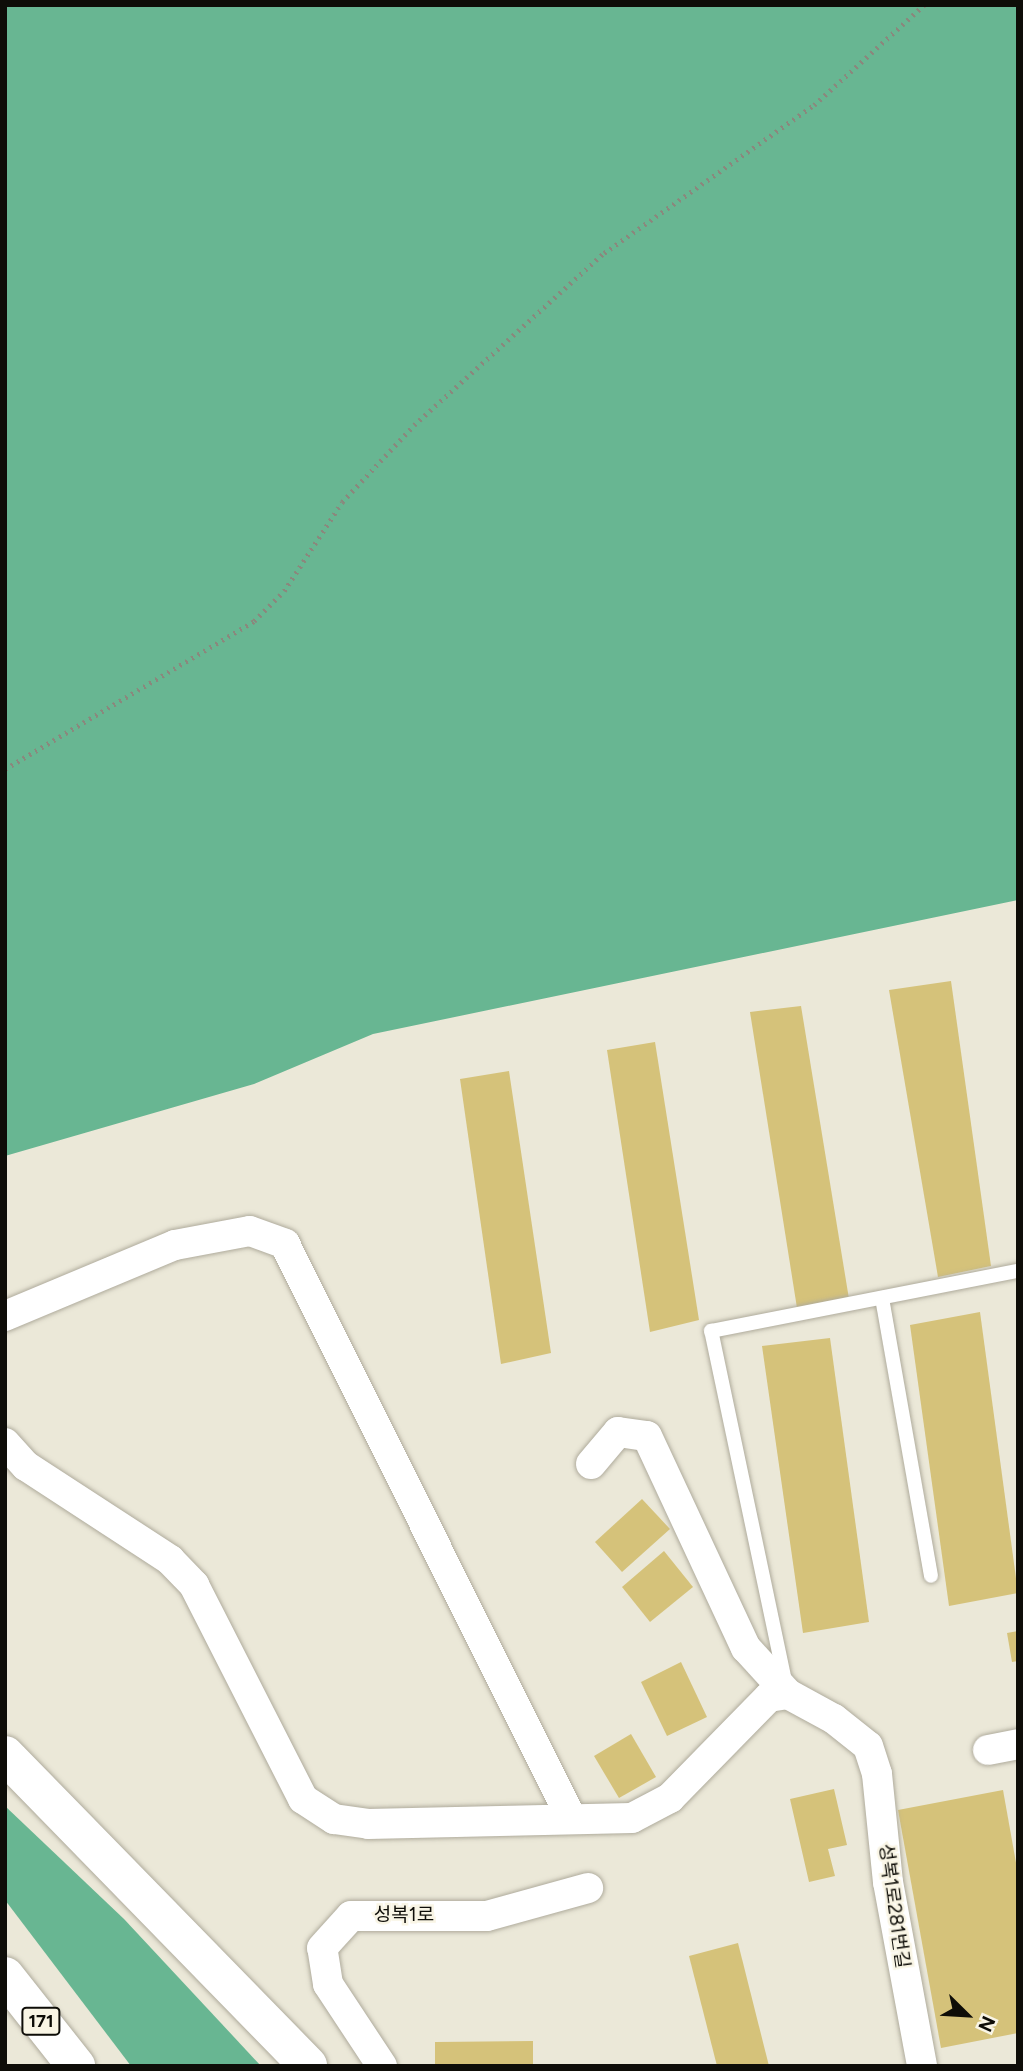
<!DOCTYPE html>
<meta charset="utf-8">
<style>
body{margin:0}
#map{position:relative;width:1023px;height:2071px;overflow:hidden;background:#ebe8d8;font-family:Figtree,"Noto Sans KR",sans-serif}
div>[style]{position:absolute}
.forest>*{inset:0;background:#68b692}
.building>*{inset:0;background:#d5c27a}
.path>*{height:4.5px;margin-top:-2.25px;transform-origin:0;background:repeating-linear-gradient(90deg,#8a887d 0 2px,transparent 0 7px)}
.roads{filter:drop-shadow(0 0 2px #afab9c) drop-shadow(0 0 2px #afab9c)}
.service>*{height:14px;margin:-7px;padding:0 7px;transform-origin:7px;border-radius:7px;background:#fff}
.minor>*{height:30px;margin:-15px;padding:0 15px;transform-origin:15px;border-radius:15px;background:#fff}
.motorway>*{height:38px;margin:-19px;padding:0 19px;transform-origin:19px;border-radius:19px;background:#fff}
span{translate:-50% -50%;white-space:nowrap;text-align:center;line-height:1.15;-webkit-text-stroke:5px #f9f5e5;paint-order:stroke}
.shield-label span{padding:2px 5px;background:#f9f5e5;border:2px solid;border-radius:5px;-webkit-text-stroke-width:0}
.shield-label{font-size:18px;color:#0e0d08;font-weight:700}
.street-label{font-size:19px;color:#0e0d08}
.frame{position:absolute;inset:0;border:7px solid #0e0d08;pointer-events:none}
.north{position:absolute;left:932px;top:1980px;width:70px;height:70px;-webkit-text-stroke:5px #f9f5e5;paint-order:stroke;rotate:114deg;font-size:19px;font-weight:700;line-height:28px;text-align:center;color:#0e0d08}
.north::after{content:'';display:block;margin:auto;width:24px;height:32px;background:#0e0d08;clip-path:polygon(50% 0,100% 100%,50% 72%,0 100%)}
</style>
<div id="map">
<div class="forest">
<i style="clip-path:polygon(5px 5px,1018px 5px,1018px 900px,373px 1034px,254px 1084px,5px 1156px)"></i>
<i style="clip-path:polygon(5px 1806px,124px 1919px,261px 2066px,131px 2066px,5px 1900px)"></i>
</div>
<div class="building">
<i style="clip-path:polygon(951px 981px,991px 1266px,938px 1277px,889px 990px)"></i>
<i style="clip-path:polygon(801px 1006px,849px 1299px,797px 1308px,750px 1012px)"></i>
<i style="clip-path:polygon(655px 1042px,699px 1320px,650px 1332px,607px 1050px)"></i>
<i style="clip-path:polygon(509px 1071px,551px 1353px,501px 1364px,460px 1079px)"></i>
<i style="clip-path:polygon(980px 1312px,1018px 1593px,949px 1606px,910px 1325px)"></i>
<i style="clip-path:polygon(830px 1338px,869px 1622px,803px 1633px,762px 1346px)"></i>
<i style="clip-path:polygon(642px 1499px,670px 1529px,622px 1572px,595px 1542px)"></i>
<i style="clip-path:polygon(664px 1551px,693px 1587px,650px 1622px,622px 1587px)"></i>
<i style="clip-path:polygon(1018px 1631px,1018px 1661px,1012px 1662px,1007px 1633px)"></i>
<i style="clip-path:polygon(681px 1662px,707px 1717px,667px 1736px,641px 1682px)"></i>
<i style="clip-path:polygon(631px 1734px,656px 1777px,619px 1798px,594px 1756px)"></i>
<i style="clip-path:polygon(834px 1789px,847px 1845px,828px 1849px,835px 1876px,809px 1882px,790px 1799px)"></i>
<i style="clip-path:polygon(1003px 1790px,1018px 1874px,1018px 2033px,941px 2048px,898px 1810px)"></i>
<i style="clip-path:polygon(738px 1943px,769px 2066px,717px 2066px,689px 1956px)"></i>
<i style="clip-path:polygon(533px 2041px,533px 2066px,435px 2066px,435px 2042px)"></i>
</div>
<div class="path">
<i style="left:5px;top:769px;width:290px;rotate:-30.7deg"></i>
<i style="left:254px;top:621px;width:42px;rotate:-45deg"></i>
<i style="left:284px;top:591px;width:106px;rotate:-56.9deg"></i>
<i style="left:342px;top:502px;width:105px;rotate:-46.9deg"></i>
<i style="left:414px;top:425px;width:256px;rotate:-42.2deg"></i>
<i style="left:604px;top:253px;width:257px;rotate:-35.2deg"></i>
<i style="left:814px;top:105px;width:149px;rotate:-42.3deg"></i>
</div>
<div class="roads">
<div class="service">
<i style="left:882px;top:1298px;width:282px;rotate:80deg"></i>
<i style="left:785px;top:1681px;width:358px;rotate:-101.9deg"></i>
<i style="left:711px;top:1331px;width:313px;rotate:-11.1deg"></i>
</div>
<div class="minor">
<i style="left:5px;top:1316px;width:184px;rotate:-22.7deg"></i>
<i style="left:175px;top:1245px;width:76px;rotate:-10.6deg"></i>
<i style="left:250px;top:1231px;width:37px;rotate:20deg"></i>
<i style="left:285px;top:1244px;width:641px;rotate:63.51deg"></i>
<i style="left:5px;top:1443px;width:31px;rotate:48deg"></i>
<i style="left:26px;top:1466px;width:172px;rotate:33.1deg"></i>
<i style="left:170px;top:1560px;width:35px;rotate:46deg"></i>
<i style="left:194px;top:1585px;width:240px;rotate:63deg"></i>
<i style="left:303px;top:1799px;width:37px;rotate:33deg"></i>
<i style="left:334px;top:1819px;width:34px;rotate:8deg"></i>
<i style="left:368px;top:1824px;width:264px;rotate:-1.3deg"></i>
<i style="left:632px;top:1818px;width:43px;rotate:-27.8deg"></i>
<i style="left:670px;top:1798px;width:141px;rotate:-45.6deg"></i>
<i style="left:769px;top:1697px;width:19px;rotate:-9deg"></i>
<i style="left:788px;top:1694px;width:52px;rotate:28.5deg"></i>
<i style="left:834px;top:1719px;width:43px;rotate:38.5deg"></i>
<i style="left:868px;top:1746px;width:29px;rotate:72deg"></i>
<i style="left:877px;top:1774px;width:109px;rotate:84.2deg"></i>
<i style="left:888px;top:1882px;width:187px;rotate:79.5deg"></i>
<i style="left:591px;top:1464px;width:42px;rotate:-49.8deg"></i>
<i style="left:618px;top:1432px;width:29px;rotate:8deg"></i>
<i style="left:647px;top:1436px;width:234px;rotate:65deg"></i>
<i style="left:746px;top:1648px;width:62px;rotate:47.6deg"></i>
<i style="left:988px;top:1750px;width:31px;rotate:-11deg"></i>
<i style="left:382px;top:2066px;width:98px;rotate:-123.4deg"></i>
<i style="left:328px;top:1984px;width:36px;rotate:-99deg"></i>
<i style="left:322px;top:1948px;width:43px;rotate:-47.8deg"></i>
<i style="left:351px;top:1916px;width:136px"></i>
<i style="left:487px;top:1916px;width:105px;rotate:-15.5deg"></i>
</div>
<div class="motorway">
<i style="left:5px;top:1755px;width:434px;rotate:45.7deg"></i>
<i style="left:5px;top:1976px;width:115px;rotate:51.7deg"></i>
</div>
</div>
<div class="shield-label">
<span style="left:41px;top:2021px">171</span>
</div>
<div class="street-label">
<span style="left:894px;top:1906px;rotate:82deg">성복1로281번길</span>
<span style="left:404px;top:1915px">성복1로</span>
</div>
<div class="frame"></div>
<div class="north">N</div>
</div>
